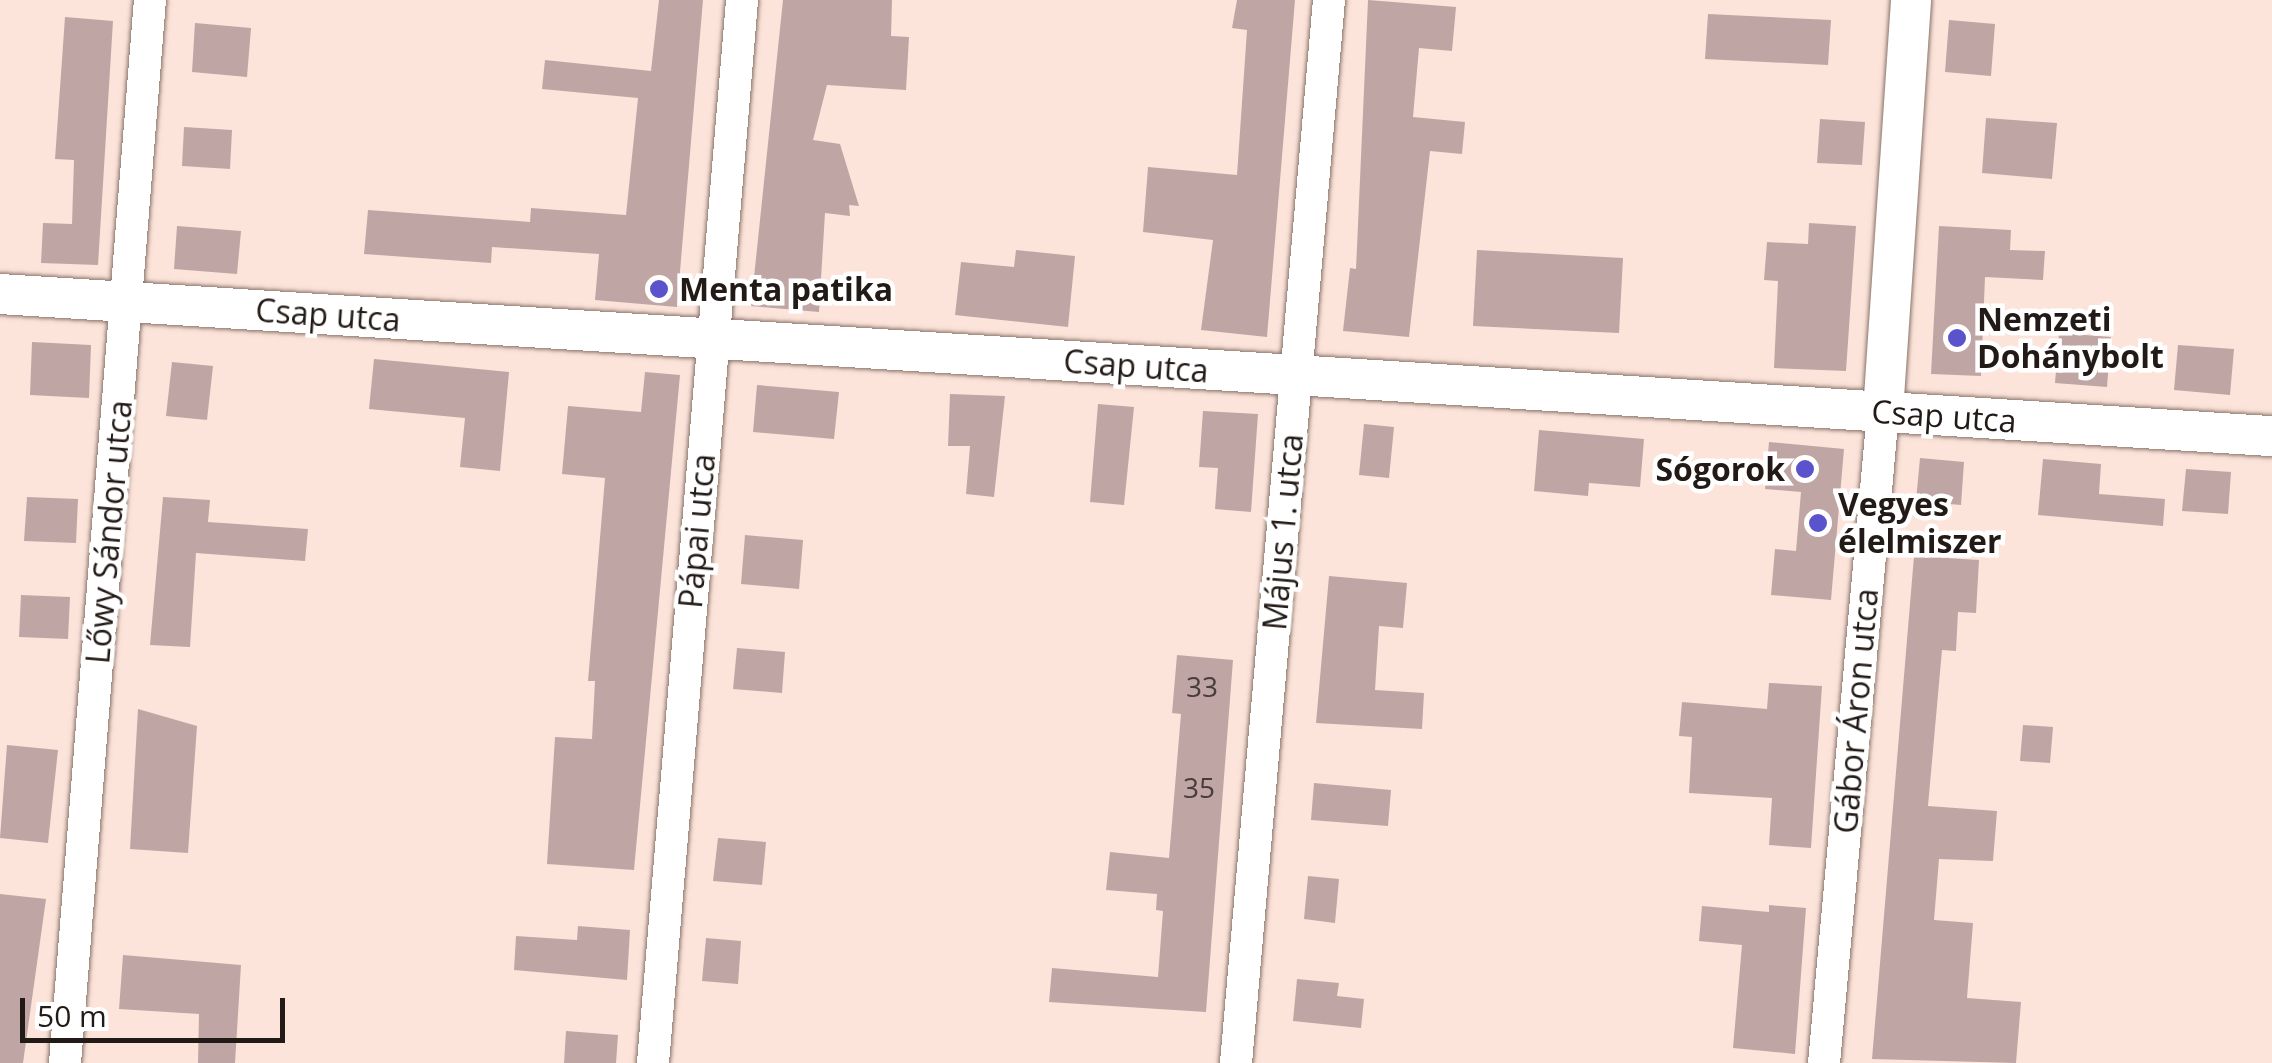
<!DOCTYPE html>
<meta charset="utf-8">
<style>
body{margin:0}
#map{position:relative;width:2272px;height:1063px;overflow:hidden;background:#fce4da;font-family:"Open Sans",sans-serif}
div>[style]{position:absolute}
.building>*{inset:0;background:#bfa6a5}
.roads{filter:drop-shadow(0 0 2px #88736a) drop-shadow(0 0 2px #88736a)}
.minor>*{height:32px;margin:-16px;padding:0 16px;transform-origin:16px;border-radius:16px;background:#fff}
.tertiary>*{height:40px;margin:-20px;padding:0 20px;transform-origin:20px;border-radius:20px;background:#fff}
.dots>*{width:28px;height:28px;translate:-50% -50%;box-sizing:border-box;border:5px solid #fff;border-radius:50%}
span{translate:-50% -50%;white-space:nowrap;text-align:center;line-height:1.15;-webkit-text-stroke:9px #fff;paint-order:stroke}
.number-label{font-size:28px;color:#493d3a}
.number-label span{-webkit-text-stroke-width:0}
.poi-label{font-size:32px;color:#221a16;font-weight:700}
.left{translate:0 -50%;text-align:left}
.right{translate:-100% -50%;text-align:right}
.street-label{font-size:32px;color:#221a16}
.scale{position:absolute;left:20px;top:998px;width:265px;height:45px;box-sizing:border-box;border:5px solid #221a16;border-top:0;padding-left:12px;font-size:30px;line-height:35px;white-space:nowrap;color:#221a16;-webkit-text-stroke:8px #fff;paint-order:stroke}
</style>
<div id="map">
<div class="building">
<i style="clip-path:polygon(659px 0,703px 0,677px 307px,595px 300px,599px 254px,492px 247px,491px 263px,364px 254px,368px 210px,530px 222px,531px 208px,626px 215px,638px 98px,542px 89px,545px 60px,651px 71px)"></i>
<i style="clip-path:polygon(783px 0,892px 0,891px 36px,909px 37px,906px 90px,827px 85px,813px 140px,840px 144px,859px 206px,849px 205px,850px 216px,825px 213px,819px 312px,751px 306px)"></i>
<i style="clip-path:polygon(1237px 0,1295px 0,1267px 337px,1201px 330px,1213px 240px,1143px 232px,1148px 167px,1237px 175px,1247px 30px,1232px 28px)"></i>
<i style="clip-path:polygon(1368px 0,1456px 7px,1452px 51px,1419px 48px,1413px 117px,1465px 122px,1462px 154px,1430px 151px,1409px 337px,1343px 331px,1350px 268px,1356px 269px)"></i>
<i style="clip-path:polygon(1708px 14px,1831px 20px,1828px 65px,1705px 59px)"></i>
<i style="clip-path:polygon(65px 17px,113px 21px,98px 265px,41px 263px,43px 223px,72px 224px,74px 160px,55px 159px)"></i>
<i style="clip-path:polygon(1949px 20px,1995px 24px,1991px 76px,1945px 72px)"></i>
<i style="clip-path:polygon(195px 23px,251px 28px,247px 77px,192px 72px)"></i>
<i style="clip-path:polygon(1986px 118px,2057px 123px,2052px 179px,1982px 173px)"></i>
<i style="clip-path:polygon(1820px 119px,1865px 122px,1862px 165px,1817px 163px)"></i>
<i style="clip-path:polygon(184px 127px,232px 130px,230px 169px,182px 166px)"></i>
<i style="clip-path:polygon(1809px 223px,1856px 226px,1846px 371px,1774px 368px,1778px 281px,1764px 280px,1767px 242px,1808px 244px)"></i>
<i style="clip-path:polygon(177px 226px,241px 231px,237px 274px,174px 269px)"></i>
<i style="clip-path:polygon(1939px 226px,2011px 230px,2010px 250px,2045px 251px,2043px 280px,1985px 277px,1981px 376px,1931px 374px)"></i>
<i style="clip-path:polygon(1016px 250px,1075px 256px,1068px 327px,955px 315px,961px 262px,1014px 267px)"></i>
<i style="clip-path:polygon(1477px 250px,1623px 258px,1619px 333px,1473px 326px)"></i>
<i style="clip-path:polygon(2059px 333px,2111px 337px,2107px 387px,2055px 383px)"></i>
<i style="clip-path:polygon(32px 342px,91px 345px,89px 398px,30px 395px)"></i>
<i style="clip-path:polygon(2178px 345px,2234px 349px,2230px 395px,2174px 390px)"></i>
<i style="clip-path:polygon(374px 359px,509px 372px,500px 471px,460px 467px,465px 418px,369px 409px)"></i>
<i style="clip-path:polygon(172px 362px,213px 366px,207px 420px,166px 416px)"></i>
<i style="clip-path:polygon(645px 372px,680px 375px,634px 870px,547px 864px,555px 737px,592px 739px,595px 681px,588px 681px,605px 478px,562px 474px,568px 406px,641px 412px)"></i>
<i style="clip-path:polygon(757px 385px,839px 392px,834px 439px,753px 432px)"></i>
<i style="clip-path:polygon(950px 394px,1005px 396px,994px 497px,966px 494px,970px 446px,948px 446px)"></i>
<i style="clip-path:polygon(1098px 404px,1134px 407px,1124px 505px,1090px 502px)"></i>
<i style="clip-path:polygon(1203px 411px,1258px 414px,1251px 512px,1215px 509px,1218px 468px,1199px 467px)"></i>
<i style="clip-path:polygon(1364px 424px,1394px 427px,1389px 478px,1359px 475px)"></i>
<i style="clip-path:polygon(1539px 430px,1644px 439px,1640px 487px,1589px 483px,1588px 496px,1534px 491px)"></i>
<i style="clip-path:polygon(1769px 442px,1844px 449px,1831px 600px,1771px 595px,1775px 549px,1796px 551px,1801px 492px,1765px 489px)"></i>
<i style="clip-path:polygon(1920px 458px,1964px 462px,1961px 505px,1916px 501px)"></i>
<i style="clip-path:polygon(2043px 459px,2101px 464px,2099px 494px,2165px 499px,2163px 526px,2038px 515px)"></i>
<i style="clip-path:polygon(2186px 469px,2231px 472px,2228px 514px,2182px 511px)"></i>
<i style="clip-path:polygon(27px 497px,78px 499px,76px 543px,24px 541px)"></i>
<i style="clip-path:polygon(163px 497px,210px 500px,208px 522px,308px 529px,305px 561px,196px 553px,190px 647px,150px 645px)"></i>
<i style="clip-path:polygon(745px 535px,803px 540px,799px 589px,741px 584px)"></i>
<i style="clip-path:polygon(1914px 556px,1979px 560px,1976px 613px,1958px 612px,1956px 651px,1942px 650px,1928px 806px,1997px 811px,1993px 861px,1939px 859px,1934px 920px,1973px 923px,1967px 998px,2021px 1002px,2016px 1063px,1872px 1059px)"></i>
<i style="clip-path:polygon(1329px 576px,1407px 583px,1403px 628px,1379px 626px,1375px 690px,1424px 693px,1422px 729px,1316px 723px)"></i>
<i style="clip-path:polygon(21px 595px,70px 597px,68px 639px,19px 637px)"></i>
<i style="clip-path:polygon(737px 648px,785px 652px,782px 693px,733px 689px)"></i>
<i style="clip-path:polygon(1177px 655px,1233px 660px,1206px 1012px,1049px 1002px,1052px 968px,1158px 977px,1163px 911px,1156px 910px,1157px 894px,1106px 890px,1110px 852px,1169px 858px,1181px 714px,1172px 713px)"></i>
<i style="clip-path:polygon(1769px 683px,1822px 686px,1811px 848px,1769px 845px,1772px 798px,1689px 793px,1692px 737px,1679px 736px,1682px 702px,1767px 709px)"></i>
<i style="clip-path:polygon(138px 709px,197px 726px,188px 853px,130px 849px)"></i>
<i style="clip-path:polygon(2023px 725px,2053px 727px,2050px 763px,2020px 761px)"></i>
<i style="clip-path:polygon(7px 745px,58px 750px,48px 843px,0 838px)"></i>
<i style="clip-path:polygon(1314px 783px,1391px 790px,1388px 826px,1311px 820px)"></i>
<i style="clip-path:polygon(718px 838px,766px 842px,762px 885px,713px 881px)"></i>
<i style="clip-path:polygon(1308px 876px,1339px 879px,1335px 923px,1304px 919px)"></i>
<i style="clip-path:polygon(0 894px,46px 899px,23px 1063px,0 1063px)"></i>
<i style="clip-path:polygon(1769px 905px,1806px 908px,1795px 1054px,1733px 1048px,1742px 945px,1699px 941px,1702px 906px,1769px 912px)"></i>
<i style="clip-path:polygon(578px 926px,630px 930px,627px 980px,514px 970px,516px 936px,577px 940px)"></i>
<i style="clip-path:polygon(706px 938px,741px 941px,738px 984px,702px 981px)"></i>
<i style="clip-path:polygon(123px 955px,241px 965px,235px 1063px,198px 1063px,199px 1014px,119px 1009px)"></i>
<i style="clip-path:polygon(1297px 979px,1339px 983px,1337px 996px,1364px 999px,1361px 1028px,1293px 1021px)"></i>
<i style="clip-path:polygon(566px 1031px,618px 1035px,616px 1063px,564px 1063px)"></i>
</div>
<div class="roads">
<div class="minor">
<i style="left:65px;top:1063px;width:1066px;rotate:-85.43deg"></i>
<i style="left:653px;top:1063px;width:1067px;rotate:-85.21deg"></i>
<i style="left:1236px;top:1063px;width:1067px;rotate:-85deg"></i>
<i style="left:1824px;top:1063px;width:654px;rotate:-84.82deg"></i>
</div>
<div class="tertiary">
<i style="left:0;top:294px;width:2276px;rotate:3.58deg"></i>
<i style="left:1883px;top:412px;width:413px;rotate:-86.1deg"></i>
</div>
</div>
<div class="dots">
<i style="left:659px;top:289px;background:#5a53cb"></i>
<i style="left:1957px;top:338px;background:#5a53cb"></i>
<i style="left:1805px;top:469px;background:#5a53cb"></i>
<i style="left:1818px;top:523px;background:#5a53cb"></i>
</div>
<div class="number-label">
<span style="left:1202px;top:686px">33</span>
<span style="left:1199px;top:787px">35</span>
</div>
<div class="poi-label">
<span class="left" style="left:679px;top:289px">Menta patika</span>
<span class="left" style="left:1977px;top:338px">Nemzeti<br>Dohánybolt</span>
<span class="right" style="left:1785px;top:469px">Sógorok</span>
<span class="left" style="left:1838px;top:523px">Vegyes<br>élelmiszer</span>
</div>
<div class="street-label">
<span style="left:328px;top:315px;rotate:4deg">Csap utca</span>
<span style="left:1136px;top:366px;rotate:4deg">Csap utca</span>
<span style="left:1944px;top:416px;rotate:4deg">Csap utca</span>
<span style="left:697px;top:531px;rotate:-85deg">Pápai utca</span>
<span style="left:109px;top:532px;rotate:-85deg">Lőwy Sándor utca</span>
<span style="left:1283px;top:532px;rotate:-85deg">Május 1. utca</span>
<span style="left:1856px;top:711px;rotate:-85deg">Gábor Áron utca</span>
</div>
<div class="scale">50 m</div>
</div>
